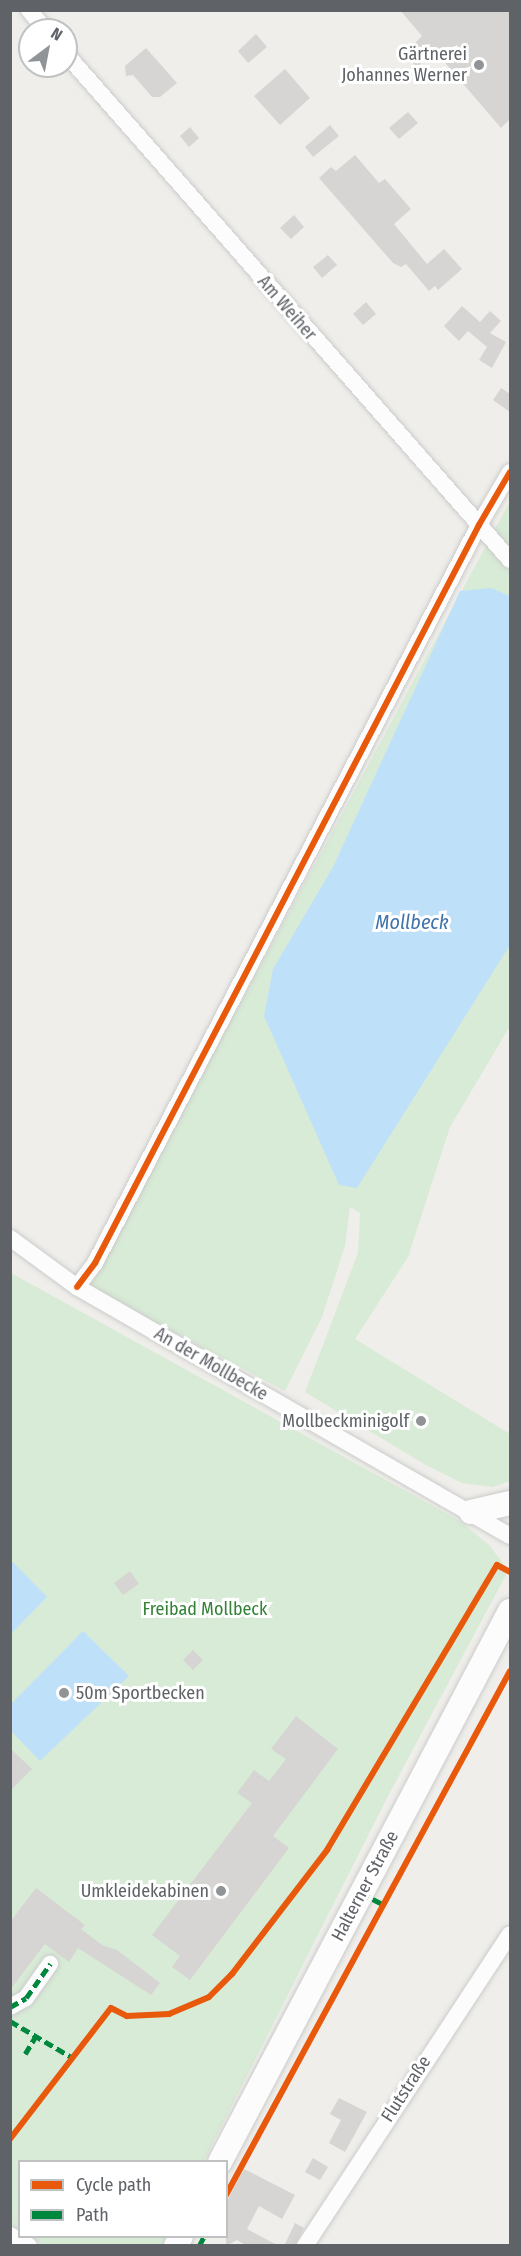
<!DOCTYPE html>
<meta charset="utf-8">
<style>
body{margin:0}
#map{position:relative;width:521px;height:2256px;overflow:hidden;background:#efeeea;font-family:"Fira Sans Condensed",sans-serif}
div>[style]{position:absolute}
.green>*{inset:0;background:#d8ebd6}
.water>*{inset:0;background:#bfe0f9}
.building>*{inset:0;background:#d6d5d3}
.roads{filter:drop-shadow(0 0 2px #cbcccc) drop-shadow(0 0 2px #cbcccc)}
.street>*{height:16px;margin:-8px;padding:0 8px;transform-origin:8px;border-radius:8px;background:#fdfcfc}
.secondary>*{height:24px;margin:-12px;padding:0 12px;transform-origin:12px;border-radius:12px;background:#fdfcfc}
.quiet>*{height:4.5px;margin-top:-2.25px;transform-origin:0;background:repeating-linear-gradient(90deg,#00873e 0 9px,transparent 0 13.5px)}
.cycleway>*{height:6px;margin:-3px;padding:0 3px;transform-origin:3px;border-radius:3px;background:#e8590c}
.dots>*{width:16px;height:16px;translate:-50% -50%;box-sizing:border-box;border:3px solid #fff;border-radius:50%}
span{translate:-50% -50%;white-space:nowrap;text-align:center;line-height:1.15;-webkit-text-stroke:6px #fff;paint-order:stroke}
.poi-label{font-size:18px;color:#5f6368}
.right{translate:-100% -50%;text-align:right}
.left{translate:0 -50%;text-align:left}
.street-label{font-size:18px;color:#5f6368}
.park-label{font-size:18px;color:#348238}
.water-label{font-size:20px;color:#4174aa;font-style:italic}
.frame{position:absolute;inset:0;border:12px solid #5f6368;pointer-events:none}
.legend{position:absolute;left:18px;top:2160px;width:210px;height:78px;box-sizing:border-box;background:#fff;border:2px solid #bfc1c3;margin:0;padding:8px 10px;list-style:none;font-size:18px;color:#5f6368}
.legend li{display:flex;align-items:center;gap:12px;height:30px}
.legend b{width:30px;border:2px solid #bfc1c3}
.north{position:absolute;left:18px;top:18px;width:60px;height:60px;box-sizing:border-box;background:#fff;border:2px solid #bfc1c3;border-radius:50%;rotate:32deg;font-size:16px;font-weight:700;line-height:24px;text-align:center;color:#5f6368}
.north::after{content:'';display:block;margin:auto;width:21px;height:27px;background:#919496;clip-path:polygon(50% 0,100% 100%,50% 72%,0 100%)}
</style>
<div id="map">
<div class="green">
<i style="clip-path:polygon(510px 501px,510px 1026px,450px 1127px,408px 1257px,355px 1339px,510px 1434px,510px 1481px,493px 1487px,462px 1483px,424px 1464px,305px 1392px,358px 1253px,360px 1213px,350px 1207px,345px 1246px,322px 1317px,285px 1391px,88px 1287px)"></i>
<i style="clip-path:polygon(11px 1273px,460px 1521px,489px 1545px,503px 1563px,506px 1575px,387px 1798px,204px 2161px,20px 2162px,19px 2231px,11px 2225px)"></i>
<i style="clip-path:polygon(29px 2237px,166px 2237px,161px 2246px,44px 2245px)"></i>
</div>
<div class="water">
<i style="clip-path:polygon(491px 588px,510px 596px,510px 945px,357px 1188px,339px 1185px,264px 1016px,273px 969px,333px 867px,460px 591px)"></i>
<i style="clip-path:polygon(13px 1562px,47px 1597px,11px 1634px,10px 1565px)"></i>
<i style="clip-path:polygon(83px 1631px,129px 1676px,40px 1761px,11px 1731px,11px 1704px)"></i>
</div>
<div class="building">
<i style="clip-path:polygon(400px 10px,510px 10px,510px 119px,501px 128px,435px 51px,417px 67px,404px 54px,422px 36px)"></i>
<i style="clip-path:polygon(256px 34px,267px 47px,248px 63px,238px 51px)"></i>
<i style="clip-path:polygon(146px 48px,177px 83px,160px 97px,152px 97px,133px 75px,126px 76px,125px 66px)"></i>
<i style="clip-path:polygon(285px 69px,310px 98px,280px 125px,254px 96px)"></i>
<i style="clip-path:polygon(408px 112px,418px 123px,399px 139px,389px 128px)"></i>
<i style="clip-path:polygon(330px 125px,339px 136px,313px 157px,305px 147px)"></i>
<i style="clip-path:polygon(190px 127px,199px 138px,189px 147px,180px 136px)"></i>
<i style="clip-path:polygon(355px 155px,379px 183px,385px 179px,411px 209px,394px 224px,427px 264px,444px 249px,462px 269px,438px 290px,435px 286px,429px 291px,406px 264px,401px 267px,393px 263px,319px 178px,331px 167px,336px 171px)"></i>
<i style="clip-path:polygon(294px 215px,304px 227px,291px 239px,280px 228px)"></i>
<i style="clip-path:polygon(328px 255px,337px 265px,322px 278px,313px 267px)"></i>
<i style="clip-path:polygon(366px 302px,376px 314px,363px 325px,353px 314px)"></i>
<i style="clip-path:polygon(462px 306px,480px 322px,490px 311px,501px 321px,490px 333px,506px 342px,492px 368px,479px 360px,487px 347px,468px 331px,459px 341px,444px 326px)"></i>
<i style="clip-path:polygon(501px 388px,510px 394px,510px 412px,493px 400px)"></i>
<i style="clip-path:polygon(130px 1571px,139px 1584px,123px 1595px,114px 1583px)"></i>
<i style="clip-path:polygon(193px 1650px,203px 1660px,193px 1670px,183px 1660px)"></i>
<i style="clip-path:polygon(296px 1716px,338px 1749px,273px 1836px,289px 1848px,190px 1980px,172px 1967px,180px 1956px,152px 1935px,252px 1803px,237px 1793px,254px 1770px,269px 1781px,286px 1759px,271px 1749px)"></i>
<i style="clip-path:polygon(10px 1748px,32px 1769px,10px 1791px)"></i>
<i style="clip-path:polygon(36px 1888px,85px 1925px,81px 1929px,102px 1945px,117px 1950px,160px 1983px,151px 1995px,78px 1948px,69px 1962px,45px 1944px,10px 1990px,10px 1922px)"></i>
<i style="clip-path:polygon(339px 2098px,367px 2112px,345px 2152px,329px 2143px,341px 2120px,330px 2114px)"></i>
<i style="clip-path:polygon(313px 2158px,328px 2167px,320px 2180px,305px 2172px)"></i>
<i style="clip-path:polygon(244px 2169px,295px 2195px,282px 2219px,259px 2206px,247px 2229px,279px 2246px,247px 2246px,237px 2240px,226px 2246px,226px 2203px)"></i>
<i style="clip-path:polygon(295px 2223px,304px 2228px,295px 2246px,284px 2246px)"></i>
</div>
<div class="roads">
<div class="street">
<i style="left:29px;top:10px;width:26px;rotate:50deg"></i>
<i style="left:66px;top:54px;width:673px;rotate:48.73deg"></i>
<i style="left:10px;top:1238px;width:83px;rotate:36.2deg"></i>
<i style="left:77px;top:1287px;width:499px;rotate:29.9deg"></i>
<i style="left:77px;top:1287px;width:30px;rotate:-53deg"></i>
<i style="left:95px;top:1263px;width:832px;rotate:-62.51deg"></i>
<i style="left:479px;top:525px;width:61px;rotate:-59.7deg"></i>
<i style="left:10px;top:2007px;width:18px;rotate:-29deg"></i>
<i style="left:26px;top:1998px;width:42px;rotate:-54.8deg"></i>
<i style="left:10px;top:2235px;width:22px;rotate:30deg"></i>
<i style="left:305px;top:2246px;width:373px;rotate:-56.7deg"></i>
</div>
<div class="secondary">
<i style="left:471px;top:1512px;width:40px;rotate:-13deg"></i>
<i style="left:220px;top:2162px;width:623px;rotate:-62.24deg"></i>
<i style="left:176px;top:2246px;width:11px;rotate:-63deg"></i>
</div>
</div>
<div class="quiet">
<i style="left:361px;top:1893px;width:27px;rotate:27deg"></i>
<i style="left:10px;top:2007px;width:18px;rotate:-29deg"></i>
<i style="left:26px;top:1998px;width:42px;rotate:-54.8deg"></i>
<i style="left:10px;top:2021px;width:73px;rotate:30.4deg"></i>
<i style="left:25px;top:2054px;width:21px;rotate:-59deg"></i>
<i style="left:199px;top:2246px;width:11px;rotate:-63deg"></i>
</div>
<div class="cycleway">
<i style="left:77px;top:1287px;width:30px;rotate:-53deg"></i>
<i style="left:95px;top:1263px;width:832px;rotate:-62.51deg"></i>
<i style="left:479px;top:525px;width:61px;rotate:-59.7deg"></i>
<i style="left:10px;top:2139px;width:165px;rotate:-52.4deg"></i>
<i style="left:111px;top:2008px;width:18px;rotate:27deg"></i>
<i style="left:127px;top:2016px;width:42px;rotate:-2.7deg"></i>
<i style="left:169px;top:2014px;width:43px;rotate:-23deg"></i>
<i style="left:209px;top:1997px;width:33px;rotate:-45deg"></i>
<i style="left:232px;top:1974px;width:156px;rotate:-52.5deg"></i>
<i style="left:327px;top:1850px;width:332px;rotate:-59.2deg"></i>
<i style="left:497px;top:1565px;width:15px;rotate:28deg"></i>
<i style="left:226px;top:2195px;width:596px;rotate:-61.54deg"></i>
</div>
<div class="dots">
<i style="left:479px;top:65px;background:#919496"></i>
<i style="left:421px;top:1421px;background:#919496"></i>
<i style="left:64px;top:1693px;background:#919496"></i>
<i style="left:221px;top:1891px;background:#919496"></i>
</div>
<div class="poi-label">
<span class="right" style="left:467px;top:65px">Gärtnerei<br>Johannes Werner</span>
<span class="right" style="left:409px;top:1421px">Mollbeckminigolf</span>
<span class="left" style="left:76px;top:1693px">50m Sportbecken</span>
<span class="right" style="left:209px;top:1891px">Umkleidekabinen</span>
</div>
<div class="street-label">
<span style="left:287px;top:308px;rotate:49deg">Am Weiher</span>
<span style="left:211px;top:1364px;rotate:30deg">An der Mollbecke</span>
<span style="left:365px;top:1886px;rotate:-62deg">Halterner Straße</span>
<span style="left:406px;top:2089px;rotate:-57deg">Flutstraße</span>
</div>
<div class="park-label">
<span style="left:205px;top:1609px">Freibad Mollbeck</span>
</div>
<div class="water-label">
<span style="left:412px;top:922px">Mollbeck</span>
</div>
<div class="frame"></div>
<ul class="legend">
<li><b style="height:8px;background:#e8590c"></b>Cycle path</li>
<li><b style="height:8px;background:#00873e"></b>Path</li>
</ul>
<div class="north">N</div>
</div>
